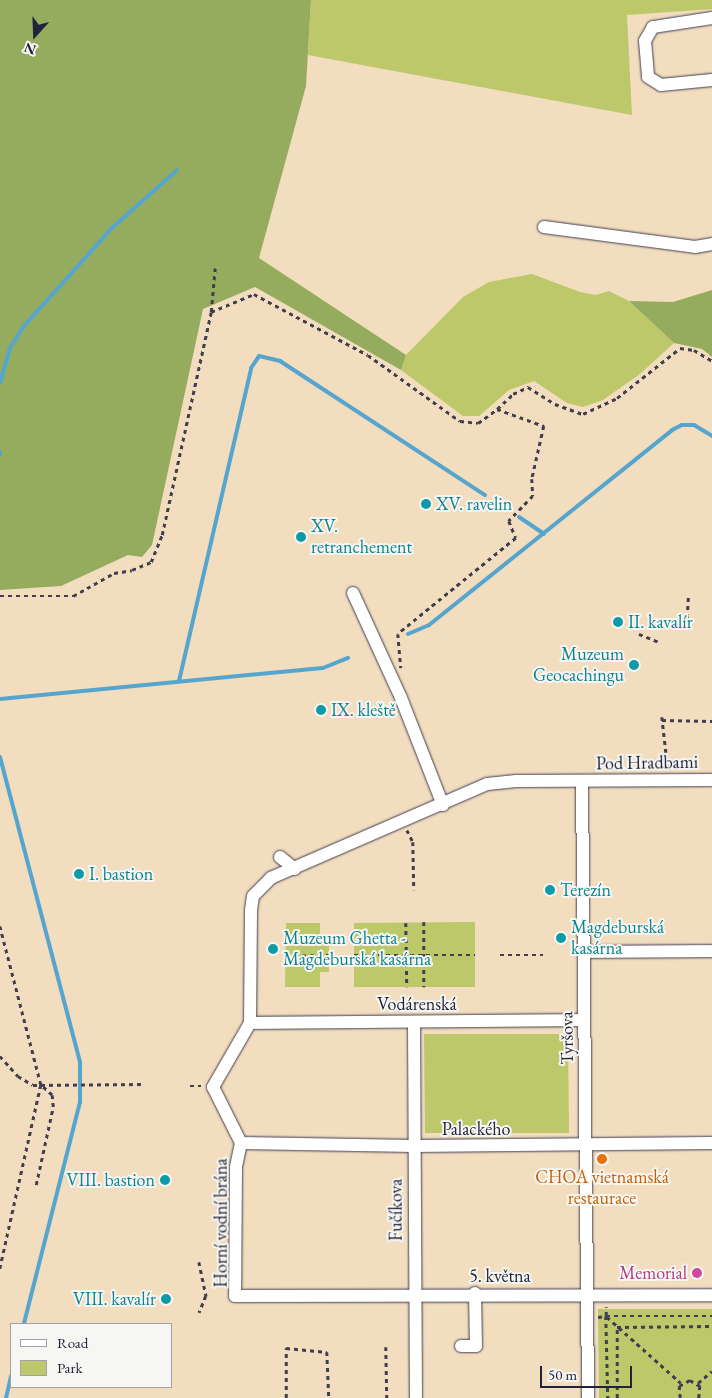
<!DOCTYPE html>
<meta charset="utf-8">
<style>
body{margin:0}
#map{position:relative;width:712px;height:1398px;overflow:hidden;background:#f2ddbf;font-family:"EB Garamond",serif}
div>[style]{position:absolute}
.green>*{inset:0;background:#bcc86a}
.forest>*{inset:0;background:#95ac5e}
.stream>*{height:4px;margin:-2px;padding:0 2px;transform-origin:2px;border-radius:2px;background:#55a5cf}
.path>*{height:2.5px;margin-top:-1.25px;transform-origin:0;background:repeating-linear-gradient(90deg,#413e4f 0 4px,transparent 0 8px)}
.roads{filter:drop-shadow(0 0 1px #413e4f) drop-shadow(0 0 1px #413e4f)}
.minor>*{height:12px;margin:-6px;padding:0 6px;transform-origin:6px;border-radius:6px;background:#fff}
.dots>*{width:14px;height:14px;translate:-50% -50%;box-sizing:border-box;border:2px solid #f6f6f2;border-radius:50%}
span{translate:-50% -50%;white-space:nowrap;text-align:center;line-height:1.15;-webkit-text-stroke:4px #f6f6f2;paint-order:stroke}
.culture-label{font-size:18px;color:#0d838f}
.left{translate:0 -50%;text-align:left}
.right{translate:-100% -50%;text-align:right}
.street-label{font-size:18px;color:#22223b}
.food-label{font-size:18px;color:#c56008}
.hotel-label{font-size:18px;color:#b23c85}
.legend{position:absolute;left:10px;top:1323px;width:162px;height:65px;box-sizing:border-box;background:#f6f6f2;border:1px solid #a1a1a9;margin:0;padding:6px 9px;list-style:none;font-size:15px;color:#22223b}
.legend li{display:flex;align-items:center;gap:10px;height:25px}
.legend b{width:25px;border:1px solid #a1a1a9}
.north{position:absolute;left:10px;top:10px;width:50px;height:50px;-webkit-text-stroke:4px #f6f6f2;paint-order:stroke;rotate:200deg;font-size:14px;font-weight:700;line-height:20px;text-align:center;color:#22223b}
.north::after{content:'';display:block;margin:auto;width:18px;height:22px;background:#22223b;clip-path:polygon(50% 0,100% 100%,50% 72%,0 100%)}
.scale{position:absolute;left:540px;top:1366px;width:92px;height:22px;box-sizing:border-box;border:2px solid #22223b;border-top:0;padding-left:6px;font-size:15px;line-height:18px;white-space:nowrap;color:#22223b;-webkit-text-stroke:4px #f6f6f2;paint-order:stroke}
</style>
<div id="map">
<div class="green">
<i style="clip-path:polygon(311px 0,712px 0,712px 9px,627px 15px,632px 115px,308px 55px)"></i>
<i style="clip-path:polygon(532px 274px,580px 292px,596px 295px,609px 291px,629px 301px,674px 343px,640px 374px,603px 400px,583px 407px,567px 403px,534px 381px,509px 390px,479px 416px,463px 416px,401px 370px,406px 355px,463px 297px,489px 282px)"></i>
<i style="clip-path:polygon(475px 922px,475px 987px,354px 987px,354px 923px)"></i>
<i style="clip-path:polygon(286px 923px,320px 923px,320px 938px,329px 938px,329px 972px,320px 972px,320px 987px,285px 987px)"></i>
<i style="clip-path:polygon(424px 1034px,568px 1034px,569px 1133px,425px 1133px)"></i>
<i style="clip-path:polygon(598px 1309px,712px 1309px,712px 1398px,599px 1398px)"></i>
</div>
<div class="forest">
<i style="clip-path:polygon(0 0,311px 0,306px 86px,259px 258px,406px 355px,401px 370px,255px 287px,203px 309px,152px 545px,142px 557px,128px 555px,61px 586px,0 590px)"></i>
<i style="clip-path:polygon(712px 290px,712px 357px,702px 349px,674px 343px,629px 301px,673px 302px)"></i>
</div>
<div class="stream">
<i style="left:0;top:383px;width:36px;rotate:-74deg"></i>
<i style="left:10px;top:348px;width:26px;rotate:-58deg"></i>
<i style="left:24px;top:326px;width:132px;rotate:-48.1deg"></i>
<i style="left:112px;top:228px;width:87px;rotate:-41.7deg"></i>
<i style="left:0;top:452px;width:2px;rotate:90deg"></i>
<i style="left:519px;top:517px;width:30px;rotate:34deg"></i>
<i style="left:408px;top:634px;width:23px;rotate:-23deg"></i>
<i style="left:429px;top:625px;width:312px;rotate:-38.7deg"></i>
<i style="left:672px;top:430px;width:11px;rotate:-27deg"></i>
<i style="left:682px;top:425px;width:12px"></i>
<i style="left:694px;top:425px;width:21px;rotate:31deg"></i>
<i style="left:179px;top:681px;width:321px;rotate:-77deg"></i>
<i style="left:251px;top:368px;width:14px;rotate:-56deg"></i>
<i style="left:259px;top:356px;width:22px;rotate:13deg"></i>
<i style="left:280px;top:361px;width:245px;rotate:33.2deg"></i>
<i style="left:0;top:699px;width:324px;rotate:-5.5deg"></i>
<i style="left:323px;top:668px;width:27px;rotate:-22deg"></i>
<i style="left:0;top:757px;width:316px;rotate:75.3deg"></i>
<i style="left:80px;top:1063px;width:39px;rotate:90deg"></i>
<i style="left:80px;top:1102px;width:229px;rotate:104.2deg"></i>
<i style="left:6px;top:1398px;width:23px;rotate:-77deg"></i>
</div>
<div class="path">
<i style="left:211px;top:312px;width:44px;rotate:-84.8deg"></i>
<i style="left:497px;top:409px;width:22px;rotate:-43deg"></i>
<i style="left:513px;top:394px;width:17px;rotate:-25deg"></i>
<i style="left:528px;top:387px;width:32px;rotate:32deg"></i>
<i style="left:555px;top:404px;width:30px;rotate:20deg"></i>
<i style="left:583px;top:414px;width:38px;rotate:-25deg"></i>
<i style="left:617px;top:398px;width:80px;rotate:-38.4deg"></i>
<i style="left:680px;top:348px;width:14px;rotate:8deg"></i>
<i style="left:694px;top:350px;width:21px;rotate:31deg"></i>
<i style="left:0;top:596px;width:73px"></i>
<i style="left:73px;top:596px;width:47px;rotate:-29.3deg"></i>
<i style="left:114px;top:573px;width:18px;rotate:-9deg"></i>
<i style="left:132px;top:570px;width:21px;rotate:-23deg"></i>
<i style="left:151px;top:562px;width:29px;rotate:-68deg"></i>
<i style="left:162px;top:535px;width:228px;rotate:-77.6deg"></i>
<i style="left:211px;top:312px;width:47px;rotate:-22.7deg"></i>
<i style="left:254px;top:294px;width:129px;rotate:28.2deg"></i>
<i style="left:368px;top:355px;width:113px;rotate:35.7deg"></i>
<i style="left:460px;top:421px;width:18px;rotate:6deg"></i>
<i style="left:478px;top:423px;width:24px;rotate:-36deg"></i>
<i style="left:497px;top:409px;width:50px;rotate:19.9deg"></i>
<i style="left:544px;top:426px;width:54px;rotate:102.8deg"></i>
<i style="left:532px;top:479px;width:17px;rotate:87deg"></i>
<i style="left:533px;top:496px;width:35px;rotate:134deg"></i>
<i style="left:509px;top:521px;width:18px;rotate:68deg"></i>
<i style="left:516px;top:538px;width:152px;rotate:140.9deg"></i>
<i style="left:398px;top:634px;width:34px;rotate:85deg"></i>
<i style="left:687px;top:618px;width:22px;rotate:-87deg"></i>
<i style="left:639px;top:634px;width:24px;rotate:22deg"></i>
<i style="left:662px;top:717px;width:52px;rotate:83.4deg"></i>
<i style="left:662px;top:720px;width:50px;rotate:1.1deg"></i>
<i style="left:407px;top:830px;width:13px;rotate:63deg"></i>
<i style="left:413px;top:842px;width:48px;rotate:88.8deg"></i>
<i style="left:424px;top:922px;width:65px;rotate:90deg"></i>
<i style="left:406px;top:923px;width:64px;rotate:89.1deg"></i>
<i style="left:0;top:926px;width:164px;rotate:75.5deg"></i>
<i style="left:41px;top:1085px;width:189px;rotate:102.6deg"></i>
<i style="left:354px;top:955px;width:121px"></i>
<i style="left:500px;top:955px;width:43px"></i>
<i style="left:286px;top:956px;width:42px;rotate:-1.4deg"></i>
<i style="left:0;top:1056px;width:27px;rotate:48deg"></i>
<i style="left:18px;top:1076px;width:17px;rotate:31deg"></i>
<i style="left:33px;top:1085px;width:112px;rotate:-0.5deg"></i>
<i style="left:190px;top:1086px;width:11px"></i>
<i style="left:36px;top:1185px;width:80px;rotate:-77.7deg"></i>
<i style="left:53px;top:1107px;width:12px;rotate:-95deg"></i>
<i style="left:52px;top:1095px;width:15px;rotate:-138deg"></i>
<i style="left:199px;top:1262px;width:35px;rotate:78deg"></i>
<i style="left:206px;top:1296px;width:18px;rotate:112deg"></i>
<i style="left:606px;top:1316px;width:106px"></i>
<i style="left:606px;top:1316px;width:82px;rotate:88.6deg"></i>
<i style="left:598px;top:1317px;width:8px;rotate:-7deg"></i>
<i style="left:606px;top:1316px;width:9px;rotate:-90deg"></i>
<i style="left:607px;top:1317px;width:99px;rotate:41.7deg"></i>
<i style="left:386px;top:1347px;width:51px;rotate:88.9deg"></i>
<i style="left:698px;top:1383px;width:18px;rotate:-41deg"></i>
<i style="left:286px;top:1398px;width:50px;rotate:-90deg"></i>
<i style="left:286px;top:1348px;width:41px;rotate:5.6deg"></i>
<i style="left:327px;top:1352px;width:46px;rotate:87.5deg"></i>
<i style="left:617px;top:1398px;width:71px;rotate:-90deg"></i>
<i style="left:617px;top:1327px;width:95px;rotate:-0.6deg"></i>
<i style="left:680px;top:1398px;width:12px;rotate:-95deg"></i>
<i style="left:679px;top:1386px;width:13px;rotate:-29deg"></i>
<i style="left:690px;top:1380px;width:12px;rotate:31deg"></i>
<i style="left:700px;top:1386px;width:12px;rotate:95deg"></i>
</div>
<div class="roads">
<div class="minor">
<i style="left:712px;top:18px;width:60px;rotate:171.3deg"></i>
<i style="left:653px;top:27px;width:16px;rotate:120deg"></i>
<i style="left:645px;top:41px;width:36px;rotate:85deg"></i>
<i style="left:648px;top:77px;width:15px;rotate:32deg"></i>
<i style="left:661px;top:85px;width:51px;rotate:-5.6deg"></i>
<i style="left:544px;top:227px;width:152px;rotate:7.5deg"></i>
<i style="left:695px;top:247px;width:17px;rotate:-10deg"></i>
<i style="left:353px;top:593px;width:115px;rotate:65.4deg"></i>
<i style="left:401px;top:698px;width:115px;rotate:68.6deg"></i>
<i style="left:712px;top:780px;width:196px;rotate:179.7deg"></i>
<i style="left:516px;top:781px;width:29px;rotate:174deg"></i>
<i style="left:487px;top:784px;width:236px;rotate:156.5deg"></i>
<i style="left:271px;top:878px;width:25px;rotate:135deg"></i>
<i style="left:253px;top:896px;width:14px;rotate:98deg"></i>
<i style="left:251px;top:910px;width:113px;rotate:90.5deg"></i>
<i style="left:250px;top:1023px;width:74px;rotate:120deg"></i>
<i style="left:213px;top:1087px;width:63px;rotate:63.4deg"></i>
<i style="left:241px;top:1143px;width:25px;rotate:102deg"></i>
<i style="left:236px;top:1167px;width:129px;rotate:90.4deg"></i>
<i style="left:235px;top:1296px;width:477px;rotate:-0.1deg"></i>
<i style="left:582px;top:781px;width:617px;rotate:89.44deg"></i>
<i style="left:280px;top:857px;width:19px;rotate:39deg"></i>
<i style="left:583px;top:952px;width:129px;rotate:-0.4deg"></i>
<i style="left:414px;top:1022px;width:376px;rotate:89.7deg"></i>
<i style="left:250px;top:1023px;width:334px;rotate:-0.5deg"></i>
<i style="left:241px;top:1143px;width:173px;rotate:1deg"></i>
<i style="left:414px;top:1146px;width:298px;rotate:-0.6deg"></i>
<i style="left:461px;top:1346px;width:15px"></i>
<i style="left:476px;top:1346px;width:53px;rotate:-91.1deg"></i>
</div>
</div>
<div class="dots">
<i style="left:426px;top:504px;background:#0f9aa8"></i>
<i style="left:301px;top:537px;background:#0f9aa8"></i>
<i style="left:618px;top:622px;background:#0f9aa8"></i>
<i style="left:634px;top:665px;background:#0f9aa8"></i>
<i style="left:321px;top:710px;background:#0f9aa8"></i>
<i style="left:79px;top:874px;background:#0f9aa8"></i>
<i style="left:550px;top:890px;background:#0f9aa8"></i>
<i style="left:561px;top:938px;background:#0f9aa8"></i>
<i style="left:273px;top:949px;background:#0f9aa8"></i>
<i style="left:602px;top:1159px;background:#e8710a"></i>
<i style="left:165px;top:1180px;background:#0f9aa8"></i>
<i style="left:697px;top:1273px;background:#d1479c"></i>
<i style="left:166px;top:1299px;background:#0f9aa8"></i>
</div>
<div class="culture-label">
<span class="left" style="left:436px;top:504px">XV. ravelin</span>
<span class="left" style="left:311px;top:537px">XV.<br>retranchement</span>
<span class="left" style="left:628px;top:622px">II. kavalír</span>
<span class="right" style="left:624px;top:665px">Muzeum<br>Geocachingu</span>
<span class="left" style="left:331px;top:710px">IX. kleště</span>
<span class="left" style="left:89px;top:874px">I. bastion</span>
<span class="left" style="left:560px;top:890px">Terezín</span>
<span class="left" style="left:571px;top:938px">Magdeburská<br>kasárna</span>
<span class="left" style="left:283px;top:949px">Muzeum Ghetta -<br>Magdeburská kasárna</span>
<span class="right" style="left:155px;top:1180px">VIII. bastion</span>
<span class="right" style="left:156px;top:1299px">VIII. kavalír</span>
</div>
<div class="street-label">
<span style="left:647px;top:763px;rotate:-1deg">Pod Hradbami</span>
<span style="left:417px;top:1004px">Vodárenská</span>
<span style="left:567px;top:1038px;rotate:-91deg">Tyršova</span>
<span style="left:476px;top:1129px">Palackého</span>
<span style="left:396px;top:1210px;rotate:-90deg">Fučíkova</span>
<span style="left:221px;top:1223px;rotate:-90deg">Horní vodní brána</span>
<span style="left:500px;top:1276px">5. května</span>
</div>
<div class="food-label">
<span style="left:602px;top:1188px">CHOA vietnamská<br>restaurace</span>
</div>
<div class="hotel-label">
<span class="right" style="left:687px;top:1273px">Memorial</span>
</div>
<ul class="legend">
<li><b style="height:6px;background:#fff"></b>Road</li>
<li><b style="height:14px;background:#bcc86a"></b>Park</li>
</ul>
<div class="north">N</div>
<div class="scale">50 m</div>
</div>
